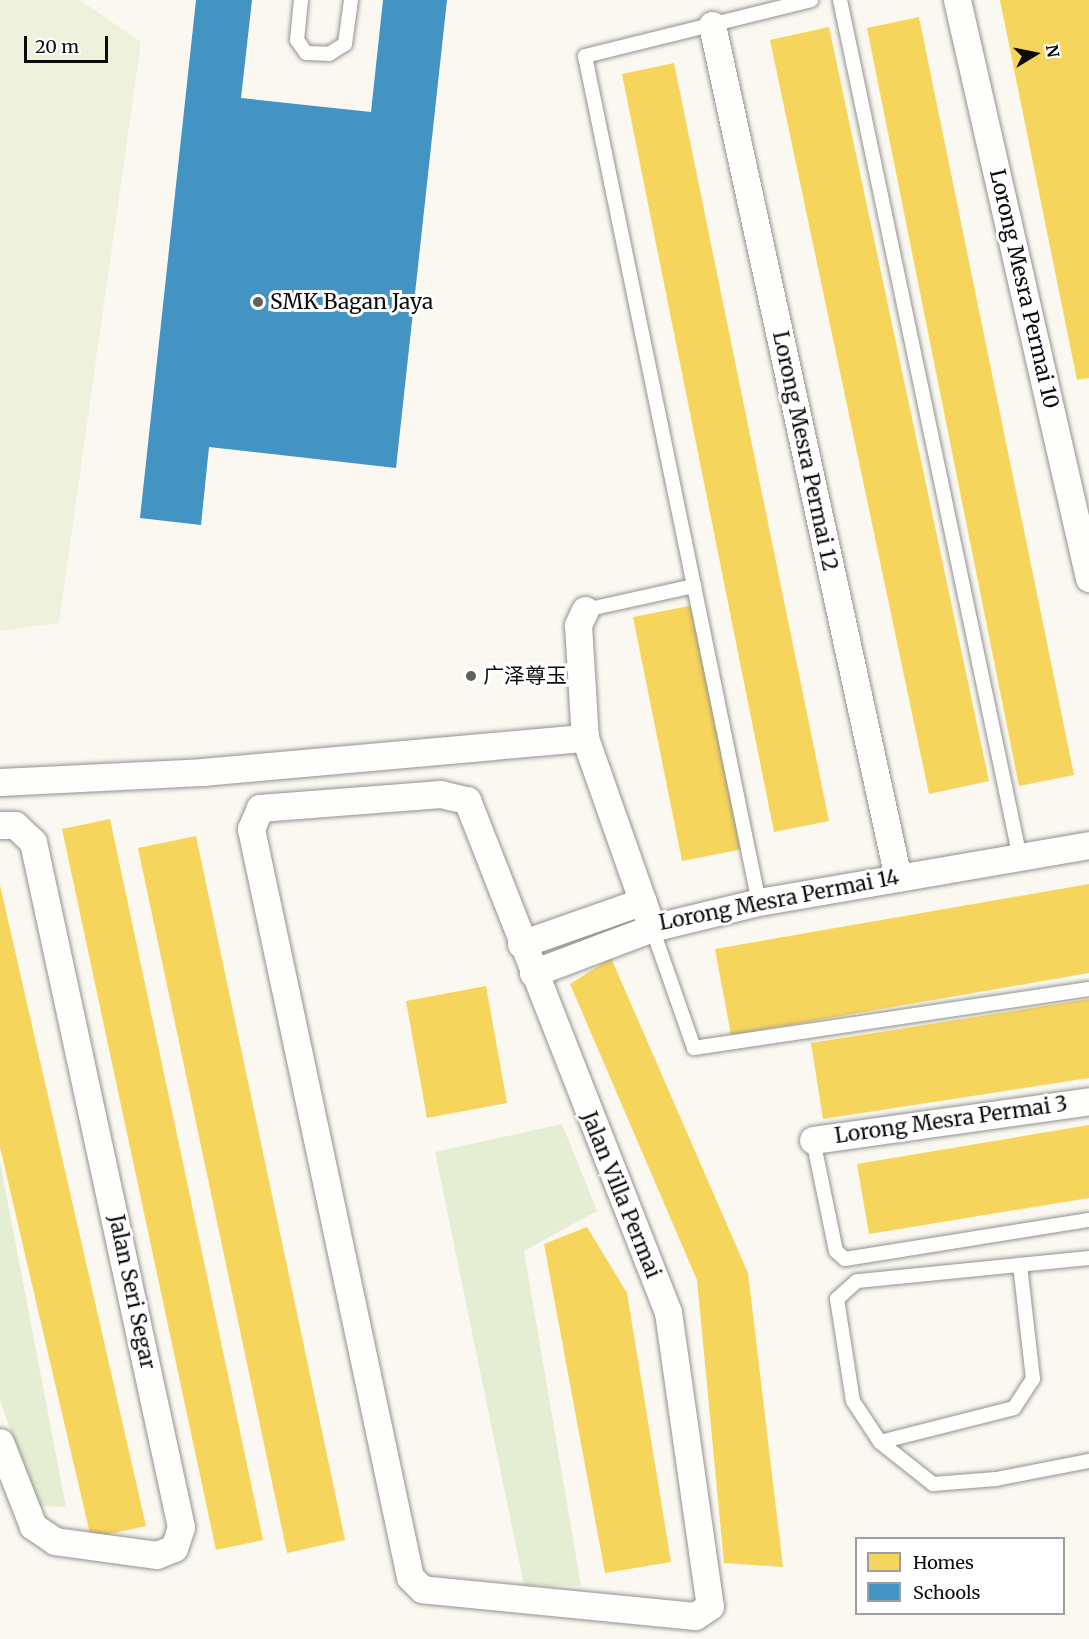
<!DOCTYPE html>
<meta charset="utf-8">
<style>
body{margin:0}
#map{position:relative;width:1089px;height:1639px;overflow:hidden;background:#faf8f1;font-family:Merriweather,"Noto Sans SC",serif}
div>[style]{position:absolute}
.green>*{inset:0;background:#e5eed3}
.pitch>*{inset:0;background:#eef2dc}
.homes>*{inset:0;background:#f6d55c}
.schools>*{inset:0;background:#4393c3}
.roads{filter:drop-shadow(0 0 2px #93928f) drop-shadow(0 0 2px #93928f)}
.service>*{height:14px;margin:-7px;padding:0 7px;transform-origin:7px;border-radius:7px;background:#fefefd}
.minor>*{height:27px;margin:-13.5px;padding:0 13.5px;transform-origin:13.5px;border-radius:13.5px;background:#fefefd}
.dots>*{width:16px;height:16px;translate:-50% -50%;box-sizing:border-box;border:3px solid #fff;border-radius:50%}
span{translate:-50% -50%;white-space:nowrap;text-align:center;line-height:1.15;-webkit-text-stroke:6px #fff;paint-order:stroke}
.street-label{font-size:21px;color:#0c0c0c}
.poi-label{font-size:21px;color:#0c0c0c}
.left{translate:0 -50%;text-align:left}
.legend{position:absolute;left:855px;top:1537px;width:210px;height:78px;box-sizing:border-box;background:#fff;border:2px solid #9e9e9e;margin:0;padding:8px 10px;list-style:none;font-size:18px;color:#0c0c0c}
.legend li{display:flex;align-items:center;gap:12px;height:30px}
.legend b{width:30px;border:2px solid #9e9e9e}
.north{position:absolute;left:1005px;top:24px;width:60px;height:60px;-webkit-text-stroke:4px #fff;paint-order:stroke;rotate:80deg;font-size:16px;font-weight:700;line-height:24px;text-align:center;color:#0c0c0c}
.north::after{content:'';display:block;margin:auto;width:21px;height:27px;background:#0c0c0c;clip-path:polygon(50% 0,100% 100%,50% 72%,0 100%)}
.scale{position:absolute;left:24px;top:36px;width:84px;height:27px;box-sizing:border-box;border:3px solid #0c0c0c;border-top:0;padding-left:8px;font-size:18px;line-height:21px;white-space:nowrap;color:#0c0c0c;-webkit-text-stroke:4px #fff;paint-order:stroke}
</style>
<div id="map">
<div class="green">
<i style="clip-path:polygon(562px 1124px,597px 1211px,524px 1251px,581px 1586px,524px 1585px,435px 1152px)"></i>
<i style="clip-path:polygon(0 1162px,66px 1507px,37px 1506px,0 1400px)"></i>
</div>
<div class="pitch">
<i style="clip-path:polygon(0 0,80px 0,141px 42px,59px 623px,0 631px)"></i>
</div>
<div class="homes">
<i style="clip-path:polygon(1000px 0,1089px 0,1089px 378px,1077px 380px)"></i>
<i style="clip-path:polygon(919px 17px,1074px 775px,1019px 786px,867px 28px)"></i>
<i style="clip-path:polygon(829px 27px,989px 781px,929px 794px,770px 40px)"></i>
<i style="clip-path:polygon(674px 63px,829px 821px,774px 832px,622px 74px)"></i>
<i style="clip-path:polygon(694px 605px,743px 849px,682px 861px,633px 617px)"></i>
<i style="clip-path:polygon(110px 819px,263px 1540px,216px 1550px,62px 829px)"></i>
<i style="clip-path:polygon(196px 836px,345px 1540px,287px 1553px,138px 848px)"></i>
<i style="clip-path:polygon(1089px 884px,1089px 973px,731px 1035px,715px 949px)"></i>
<i style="clip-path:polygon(0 885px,146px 1526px,91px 1538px,0 1147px)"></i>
<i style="clip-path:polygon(611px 958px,748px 1273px,783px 1567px,724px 1563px,697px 1280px,570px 984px)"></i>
<i style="clip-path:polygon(486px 986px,507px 1103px,427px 1118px,406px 1001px)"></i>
<i style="clip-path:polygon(1089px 999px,1089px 1078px,823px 1119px,811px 1043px)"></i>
<i style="clip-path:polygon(1089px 1125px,1089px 1198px,869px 1234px,857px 1164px)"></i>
<i style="clip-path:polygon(587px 1227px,627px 1293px,671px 1562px,605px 1573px,544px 1244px)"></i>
</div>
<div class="schools">
<i style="clip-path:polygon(196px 0,252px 0,241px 98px,371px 112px,383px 0,447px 0,396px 468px,209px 447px,201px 525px,140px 518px)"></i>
</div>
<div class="roads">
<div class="service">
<i style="left:301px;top:0;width:40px;rotate:95.7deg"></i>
<i style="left:297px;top:40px;width:16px;rotate:55deg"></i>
<i style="left:306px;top:53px;width:23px;rotate:2deg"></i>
<i style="left:329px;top:54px;width:19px;rotate:-32deg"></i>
<i style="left:345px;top:44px;width:44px;rotate:-82.2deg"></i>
<i style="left:840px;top:0;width:877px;rotate:78.15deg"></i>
<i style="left:694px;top:586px;width:323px;rotate:78.4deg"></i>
<i style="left:585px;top:610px;width:112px;rotate:-12.4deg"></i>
<i style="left:694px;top:586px;width:541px;rotate:-101.62deg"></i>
<i style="left:585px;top:56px;width:233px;rotate:-13.9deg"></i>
<i style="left:652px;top:928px;width:127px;rotate:70.7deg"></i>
<i style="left:694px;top:1048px;width:399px;rotate:-8.5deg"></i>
<i style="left:813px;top:1140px;width:113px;rotate:78.3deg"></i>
<i style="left:836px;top:1251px;width:12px;rotate:42deg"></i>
<i style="left:845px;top:1259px;width:247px;rotate:-9.1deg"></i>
<i style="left:1089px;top:1258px;width:233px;rotate:174.3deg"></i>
<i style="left:857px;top:1281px;width:27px;rotate:138deg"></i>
<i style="left:837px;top:1299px;width:103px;rotate:81.1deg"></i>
<i style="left:853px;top:1401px;width:49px;rotate:56.6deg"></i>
<i style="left:880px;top:1442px;width:68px;rotate:38.4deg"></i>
<i style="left:933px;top:1484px;width:63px;rotate:-4.5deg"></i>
<i style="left:996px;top:1479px;width:95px;rotate:-11deg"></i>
<i style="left:880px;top:1442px;width:138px;rotate:-14.2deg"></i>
<i style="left:1014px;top:1408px;width:35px;rotate:-57deg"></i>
<i style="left:1033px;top:1379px;width:115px;rotate:-96.5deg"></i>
</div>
<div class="minor">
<i style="left:957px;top:0;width:593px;rotate:77.14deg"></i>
<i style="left:712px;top:25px;width:873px;rotate:77.7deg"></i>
<i style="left:585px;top:610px;width:17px;rotate:115deg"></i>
<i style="left:578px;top:625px;width:113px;rotate:86.5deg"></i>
<i style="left:585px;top:738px;width:201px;rotate:70.6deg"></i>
<i style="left:0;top:782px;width:202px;rotate:-2.8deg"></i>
<i style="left:202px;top:772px;width:385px;rotate:-5.1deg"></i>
<i style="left:440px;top:794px;width:28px;rotate:13deg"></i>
<i style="left:467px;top:800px;width:550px;rotate:68.57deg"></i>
<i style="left:668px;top:1312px;width:297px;rotate:81.9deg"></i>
<i style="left:710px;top:1606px;width:18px;rotate:146deg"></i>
<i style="left:695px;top:1616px;width:274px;rotate:-174.4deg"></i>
<i style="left:422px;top:1589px;width:17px;rotate:-135deg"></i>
<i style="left:410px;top:1577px;width:765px;rotate:-102deg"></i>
<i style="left:251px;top:829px;width:23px;rotate:-67deg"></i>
<i style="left:260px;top:808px;width:181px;rotate:-4.4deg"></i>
<i style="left:0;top:825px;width:15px"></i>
<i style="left:15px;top:825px;width:25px;rotate:43deg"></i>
<i style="left:33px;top:842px;width:701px;rotate:77.81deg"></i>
<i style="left:181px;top:1527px;width:22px;rotate:108deg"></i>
<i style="left:174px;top:1548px;width:18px;rotate:158deg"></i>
<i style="left:157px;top:1555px;width:103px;rotate:-172.2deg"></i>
<i style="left:55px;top:1541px;width:27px;rotate:-146deg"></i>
<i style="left:33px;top:1526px;width:90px;rotate:-111.4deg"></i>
<i style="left:521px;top:944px;width:129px;rotate:-19.4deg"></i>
<i style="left:533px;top:973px;width:127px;rotate:-20.7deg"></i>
<i style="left:652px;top:928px;width:110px;rotate:-13.7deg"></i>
<i style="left:759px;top:902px;width:335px;rotate:-9.8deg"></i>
<i style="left:813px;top:1140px;width:279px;rotate:-8deg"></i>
</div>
</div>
<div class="dots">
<i style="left:258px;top:302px;background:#5f5f5c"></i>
<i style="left:471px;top:676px;background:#5f5f5c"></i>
</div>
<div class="street-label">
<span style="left:1024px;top:289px;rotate:77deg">Lorong Mesra Permai 10</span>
<span style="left:805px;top:451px;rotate:78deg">Lorong Mesra Permai 12</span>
<span style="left:779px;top:900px;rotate:-11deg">Lorong Mesra Permai 14</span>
<span style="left:951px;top:1120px;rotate:-8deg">Lorong Mesra Permai 3</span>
<span style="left:621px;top:1195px;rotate:68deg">Jalan Villa Permai</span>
<span style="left:132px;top:1292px;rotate:78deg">Jalan Seri Segar</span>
</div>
<div class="poi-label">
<span class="left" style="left:270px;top:302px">SMK Bagan Jaya</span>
<span class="left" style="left:483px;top:676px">广泽尊玉</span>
</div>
<ul class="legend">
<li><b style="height:16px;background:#f6d55c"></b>Homes</li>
<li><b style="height:16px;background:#4393c3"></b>Schools</li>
</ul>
<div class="north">N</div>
<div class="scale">20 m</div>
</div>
